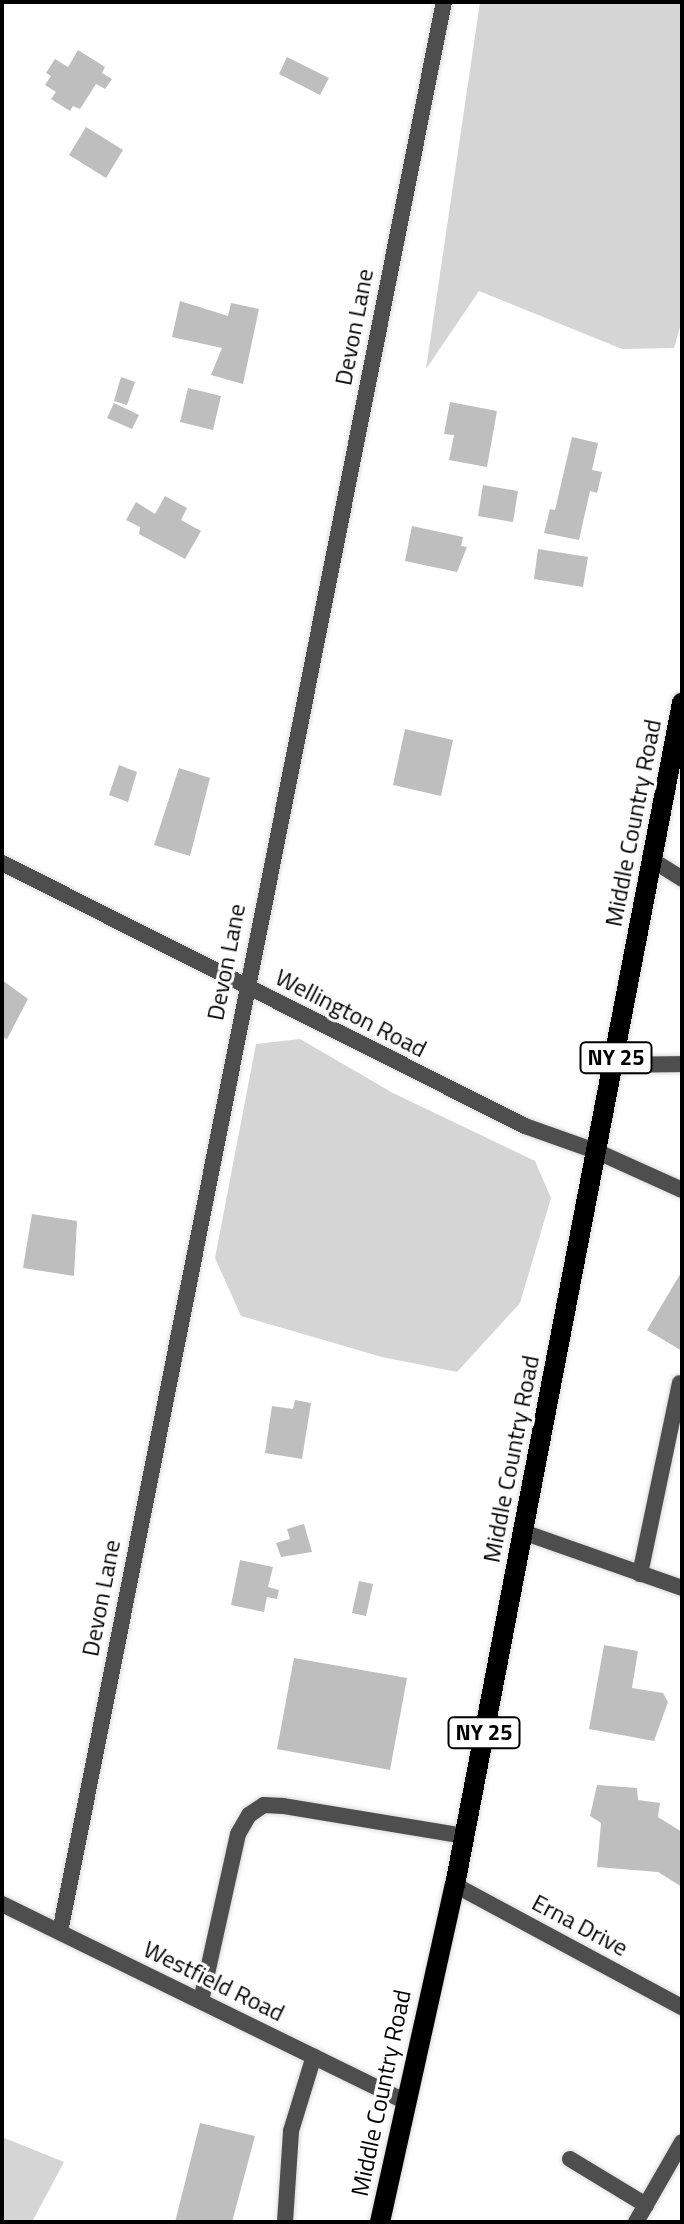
<!DOCTYPE html>
<style>
body{margin:0}
#map{position:relative;width:684px;height:2224px;overflow:hidden;background:#fff;font-family:"Titillium Web",sans-serif}
div>[style]{position:absolute}
.green>*{inset:0;background:#d5d5d5}
.building>*{inset:0;background:#bebebe}
.roads{filter:drop-shadow(0 0 2px #dbdbdb) drop-shadow(0 0 2px #dbdbdb)}
.service>*{height:16px;margin:-8px;padding:0 8px;transform-origin:8px;border-radius:8px;background:#4e4e4e}
.minor>*{height:16px;margin:-8px;padding:0 8px;transform-origin:8px;border-radius:8px;background:#4e4e4e}
.tertiary>*{height:16px;margin:-8px;padding:0 8px;transform-origin:8px;border-radius:8px;background:#4e4e4e}
.primary>*{height:20px;margin:-10px;padding:0 10px;transform-origin:10px;border-radius:10px;background:#000}
span{translate:-50% -50%;white-space:nowrap;text-align:center;line-height:1.15;-webkit-text-stroke:6px #fff;paint-order:stroke}
.shield-label span{padding:2px 6px;background:#fff;border:2px solid;border-radius:6px;-webkit-text-stroke-width:0}
.shield-label{font-size:22px;color:#000;font-weight:700}
.street-label{font-size:24px;color:#000}
.frame{position:absolute;inset:0;border:4px solid #000;pointer-events:none}
</style>
<div id="map">
<div class="green">
<i style="clip-path:polygon(480px 2px,682px 2px,682px 320px,674px 348px,622px 349px,479px 291px,426px 369px)"></i>
<i style="clip-path:polygon(300px 1039px,393px 1093px,535px 1161px,551px 1198px,520px 1303px,457px 1372px,382px 1357px,241px 1316px,215px 1258px,256px 1044px)"></i>
<i style="clip-path:polygon(2px 2137px,64px 2162px,32px 2222px,2px 2222px)"></i>
</div>
<div class="building">
<i style="clip-path:polygon(78px 50px,105px 67px,102px 73px,112px 79px,105px 89px,96px 84px,80px 109px,73px 106px,70px 111px,51px 99px,56px 92px,45px 85px,51px 76px,46px 73px,55px 59px,68px 67px)"></i>
<i style="clip-path:polygon(287px 57px,329px 78px,320px 95px,279px 74px)"></i>
<i style="clip-path:polygon(86px 127px,123px 150px,106px 178px,69px 155px)"></i>
<i style="clip-path:polygon(180px 301px,228px 316px,231px 303px,259px 309px,243px 384px,211px 375px,222px 348px,172px 337px)"></i>
<i style="clip-path:polygon(121px 377px,135px 382px,127px 405px,114px 401px)"></i>
<i style="clip-path:polygon(188px 388px,221px 396px,213px 430px,180px 422px)"></i>
<i style="clip-path:polygon(450px 402px,497px 411px,487px 467px,449px 460px,454px 435px,444px 434px)"></i>
<i style="clip-path:polygon(114px 403px,139px 415px,132px 429px,107px 418px)"></i>
<i style="clip-path:polygon(572px 437px,598px 443px,592px 470px,602px 472px,597px 493px,590px 491px,579px 540px,544px 533px,550px 509px,555px 510px)"></i>
<i style="clip-path:polygon(483px 485px,518px 491px,513px 522px,478px 516px)"></i>
<i style="clip-path:polygon(165px 496px,187px 508px,181px 520px,201px 531px,185px 559px,139px 534px,140px 527px,126px 520px,136px 502px,155px 514px)"></i>
<i style="clip-path:polygon(412px 526px,463px 537px,461px 546px,467px 547px,457px 572px,405px 561px)"></i>
<i style="clip-path:polygon(538px 549px,588px 557px,583px 587px,534px 579px)"></i>
<i style="clip-path:polygon(405px 729px,453px 740px,441px 796px,393px 785px)"></i>
<i style="clip-path:polygon(119px 765px,137px 772px,128px 802px,109px 795px)"></i>
<i style="clip-path:polygon(179px 768px,210px 778px,190px 856px,154px 845px)"></i>
<i style="clip-path:polygon(2px 980px,28px 999px,7px 1039px,2px 1037px)"></i>
<i style="clip-path:polygon(32px 1214px,77px 1221px,74px 1276px,23px 1268px)"></i>
<i style="clip-path:polygon(682px 1271px,682px 1351px,647px 1330px)"></i>
<i style="clip-path:polygon(295px 1400px,311px 1403px,302px 1459px,265px 1453px,272px 1406px,293px 1409px)"></i>
<i style="clip-path:polygon(304px 1524px,312px 1552px,281px 1557px,276px 1543px,290px 1539px,287px 1529px)"></i>
<i style="clip-path:polygon(240px 1560px,273px 1567px,268px 1587px,279px 1590px,277px 1599px,267px 1597px,264px 1612px,231px 1605px)"></i>
<i style="clip-path:polygon(359px 1581px,373px 1584px,366px 1616px,352px 1613px)"></i>
<i style="clip-path:polygon(604px 1645px,638px 1651px,632px 1688px,663px 1693px,668px 1702px,654px 1741px,589px 1729px)"></i>
<i style="clip-path:polygon(294px 1658px,407px 1678px,390px 1770px,277px 1749px)"></i>
<i style="clip-path:polygon(597px 1785px,637px 1788px,638px 1800px,660px 1803px,658px 1817px,682px 1832px,682px 1887px,658px 1872px,597px 1867px,601px 1823px,590px 1816px)"></i>
<i style="clip-path:polygon(200px 2123px,255px 2136px,232px 2222px,175px 2222px)"></i>
</div>
<div class="roads">
<div class="service">
<i style="left:652px;top:860px;width:36px;rotate:32deg"></i>
<i style="left:614px;top:1065px;width:68px;rotate:-0.8deg"></i>
<i style="left:523px;top:1532px;width:169px;rotate:19.4deg"></i>
<i style="left:640px;top:1574px;width:195px;rotate:-78.2deg"></i>
<i style="left:201px;top:2001px;width:171px;rotate:-77.5deg"></i>
<i style="left:238px;top:1834px;width:22px;rotate:-60deg"></i>
<i style="left:249px;top:1815px;width:18px;rotate:-34deg"></i>
<i style="left:264px;top:1805px;width:19px;rotate:3deg"></i>
<i style="left:283px;top:1806px;width:183px;rotate:9.4deg"></i>
<i style="left:570px;top:2159px;width:89px;rotate:31.2deg"></i>
<i style="left:285px;top:2222px;width:91px;rotate:-86.2deg"></i>
<i style="left:291px;top:2131px;width:78px;rotate:-73deg"></i>
<i style="left:636px;top:2222px;width:92px;rotate:-60.1deg"></i>
</div>
<div class="minor">
<i style="left:2px;top:863px;width:585px;rotate:26.7deg"></i>
<i style="left:525px;top:1126px;width:77px;rotate:19.6deg"></i>
<i style="left:455px;top:1885px;width:258px;rotate:28.3deg"></i>
<i style="left:2px;top:1904px;width:449px;rotate:26.1deg"></i>
<i style="left:60px;top:1932px;width:1968px;rotate:-78.75deg"></i>
</div>
<div class="tertiary">
<i style="left:598px;top:1152px;width:92px;rotate:24.3deg"></i>
</div>
<div class="primary">
<i style="left:380px;top:2222px;width:345px;rotate:-77.5deg"></i>
<i style="left:455px;top:1885px;width:1204px;rotate:-79.13deg"></i>
</div>
</div>
<div class="shield-label">
<span style="left:616px;top:1058px">NY 25</span>
<span style="left:484px;top:1733px">NY 25</span>
</div>
<div class="street-label">
<span style="left:354px;top:327px;rotate:-79deg">Devon Lane</span>
<span style="left:633px;top:823px;rotate:-79deg">Middle Country Road</span>
<span style="left:226px;top:962px;rotate:-79deg">Devon Lane</span>
<span style="left:351px;top:1013px;rotate:27deg">Wellington Road</span>
<span style="left:511px;top:1459px;rotate:-79deg">Middle Country Road</span>
<span style="left:101px;top:1598px;rotate:-79deg">Devon Lane</span>
<span style="left:580px;top:1925px;rotate:28deg">Erna Drive</span>
<span style="left:214px;top:1981px;rotate:26deg">Westfield Road</span>
<span style="left:381px;top:2093px;rotate:-78deg">Middle Country Road</span>
</div>
<div class="frame"></div>
</div>
